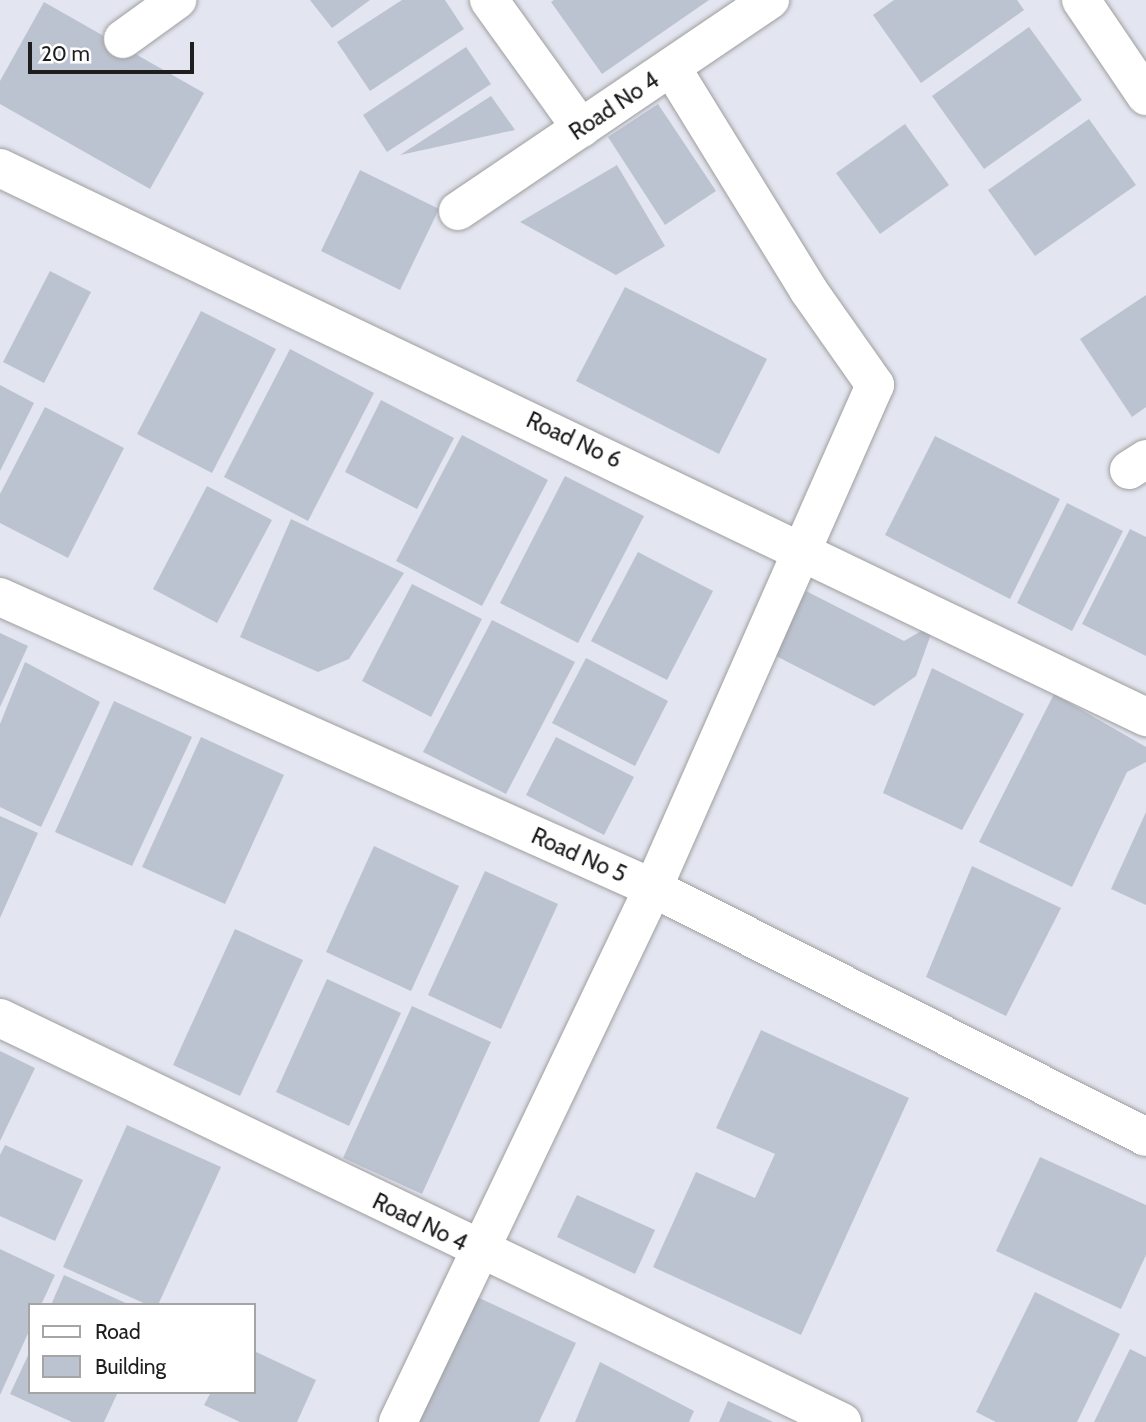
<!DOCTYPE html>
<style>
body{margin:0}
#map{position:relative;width:1146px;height:1422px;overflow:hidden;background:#e3e5f0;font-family:Cabin,sans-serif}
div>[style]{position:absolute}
.building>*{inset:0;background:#bcc3d0}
.roads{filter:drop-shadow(0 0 2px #9f9f9f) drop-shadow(0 0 2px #9f9f9f)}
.minor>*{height:38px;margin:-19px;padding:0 19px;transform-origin:19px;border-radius:19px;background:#fff}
span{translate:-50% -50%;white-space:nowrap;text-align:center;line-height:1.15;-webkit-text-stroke:5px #fff;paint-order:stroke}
.street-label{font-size:23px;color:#1e1e1e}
.legend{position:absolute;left:28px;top:1303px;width:228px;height:91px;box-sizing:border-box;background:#fff;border:2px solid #a5a5a5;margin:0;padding:9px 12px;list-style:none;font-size:21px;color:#1e1e1e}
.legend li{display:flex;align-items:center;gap:14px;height:35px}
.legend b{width:35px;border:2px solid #a5a5a5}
.scale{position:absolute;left:28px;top:42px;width:166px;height:32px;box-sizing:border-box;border:4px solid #1e1e1e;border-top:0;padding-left:9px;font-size:21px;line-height:24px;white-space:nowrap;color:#1e1e1e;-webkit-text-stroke:5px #fff;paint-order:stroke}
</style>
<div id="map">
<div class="building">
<i style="clip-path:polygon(310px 0,370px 0,332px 28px)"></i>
<i style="clip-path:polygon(402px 0,445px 0,464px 29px,370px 91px,337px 42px)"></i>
<i style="clip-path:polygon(554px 0,709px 0,602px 74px,551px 2px)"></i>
<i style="clip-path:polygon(894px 0,1017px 0,1024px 10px,921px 83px,873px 15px)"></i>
<i style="clip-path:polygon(44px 2px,204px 93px,150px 189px,0 104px,0 81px)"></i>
<i style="clip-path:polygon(1029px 27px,1082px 100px,984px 169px,932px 96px)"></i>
<i style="clip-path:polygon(466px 47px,491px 84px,387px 152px,363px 115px)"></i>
<i style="clip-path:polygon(491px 96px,515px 130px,400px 155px)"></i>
<i style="clip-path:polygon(658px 104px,716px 191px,665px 225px,608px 137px)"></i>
<i style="clip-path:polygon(1089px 119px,1136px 185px,1035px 256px,988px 190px)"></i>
<i style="clip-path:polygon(905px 124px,949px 185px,880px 234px,836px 173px)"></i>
<i style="clip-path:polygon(617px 165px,665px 246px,616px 275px,520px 222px)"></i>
<i style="clip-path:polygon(360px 170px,439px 209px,400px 290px,321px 251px)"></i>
<i style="clip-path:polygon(50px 271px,91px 292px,44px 383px,3px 362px)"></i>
<i style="clip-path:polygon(625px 287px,767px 359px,719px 454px,576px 381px)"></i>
<i style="clip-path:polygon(1146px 295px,1146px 407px,1132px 417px,1080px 339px)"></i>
<i style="clip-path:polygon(201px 311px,276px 349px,212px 473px,137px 434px)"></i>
<i style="clip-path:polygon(290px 349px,374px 393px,308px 521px,224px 477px)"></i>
<i style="clip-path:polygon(0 385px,34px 403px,0 471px)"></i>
<i style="clip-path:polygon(381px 400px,454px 438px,417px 509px,345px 472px)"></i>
<i style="clip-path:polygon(45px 407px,124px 448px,68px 558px,0 523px,0 494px)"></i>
<i style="clip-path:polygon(462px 435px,548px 480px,482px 606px,396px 561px)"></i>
<i style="clip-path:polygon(935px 436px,1060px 499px,1010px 599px,885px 535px)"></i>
<i style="clip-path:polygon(565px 476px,644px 516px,578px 643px,500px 603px)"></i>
<i style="clip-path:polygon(207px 486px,272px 520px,217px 623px,153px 589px)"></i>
<i style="clip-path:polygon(1067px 503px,1123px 531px,1072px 631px,1017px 603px)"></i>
<i style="clip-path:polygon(291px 519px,404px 573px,349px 659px,318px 672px,240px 637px)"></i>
<i style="clip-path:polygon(1130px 529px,1146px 537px,1146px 656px,1082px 624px)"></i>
<i style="clip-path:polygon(638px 552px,713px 591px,667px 680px,591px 641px)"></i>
<i style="clip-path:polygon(412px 584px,482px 619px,431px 717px,362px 681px)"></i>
<i style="clip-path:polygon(806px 591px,904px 641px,935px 623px,916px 676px,874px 706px,774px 655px)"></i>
<i style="clip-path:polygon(492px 620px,575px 662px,506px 794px,423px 752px)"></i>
<i style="clip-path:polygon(0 633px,28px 646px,0 707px)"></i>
<i style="clip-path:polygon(586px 658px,668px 701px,635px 766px,552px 723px)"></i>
<i style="clip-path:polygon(25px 662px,100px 702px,41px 827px,0 807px,0 724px)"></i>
<i style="clip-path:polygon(932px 668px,1024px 714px,962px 830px,883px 793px)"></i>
<i style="clip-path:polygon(1054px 694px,1146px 747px,1146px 762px,1127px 772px,1072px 887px,979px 842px)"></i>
<i style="clip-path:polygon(114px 701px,192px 737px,132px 866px,55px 832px)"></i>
<i style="clip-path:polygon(201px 737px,284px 775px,225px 904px,142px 867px)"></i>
<i style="clip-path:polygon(556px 737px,634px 777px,604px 835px,526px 795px)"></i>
<i style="clip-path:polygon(1146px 812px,1146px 905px,1111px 889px)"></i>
<i style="clip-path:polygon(0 816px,38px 833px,0 918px)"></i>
<i style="clip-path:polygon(374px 846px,459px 886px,411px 991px,326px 952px)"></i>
<i style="clip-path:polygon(972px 866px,1061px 908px,1006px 1016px,926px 977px)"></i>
<i style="clip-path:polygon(485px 871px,558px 904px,501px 1029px,428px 995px)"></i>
<i style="clip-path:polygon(235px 929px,303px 960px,240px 1096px,173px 1065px)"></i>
<i style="clip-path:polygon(327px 979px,401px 1013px,349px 1126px,276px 1092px)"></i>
<i style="clip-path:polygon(412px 1006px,491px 1042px,422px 1194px,343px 1158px)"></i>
<i style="clip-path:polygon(761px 1030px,909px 1098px,801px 1335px,653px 1267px,696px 1172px,755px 1198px,775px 1154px,716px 1128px)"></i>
<i style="clip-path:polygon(0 1051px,35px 1068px,0 1141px)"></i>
<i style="clip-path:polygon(127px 1125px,221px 1167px,158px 1305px,148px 1305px,63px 1267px)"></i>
<i style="clip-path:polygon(5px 1145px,83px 1180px,55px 1241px,0 1216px,0 1155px)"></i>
<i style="clip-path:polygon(1040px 1157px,1146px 1205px,1146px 1255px,1121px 1309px,996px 1251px)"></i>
<i style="clip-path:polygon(577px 1195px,655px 1230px,635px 1274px,557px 1237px)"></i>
<i style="clip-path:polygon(0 1249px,55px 1275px,41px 1305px,30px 1305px,30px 1329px,0 1395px)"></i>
<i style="clip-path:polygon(64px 1275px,130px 1305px,51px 1305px)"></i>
<i style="clip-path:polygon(1035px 1292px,1120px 1334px,1077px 1422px,996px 1422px,976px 1412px)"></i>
<i style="clip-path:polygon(475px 1296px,576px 1343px,539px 1422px,417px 1422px)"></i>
<i style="clip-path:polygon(1130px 1349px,1146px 1357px,1146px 1422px,1094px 1422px)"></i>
<i style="clip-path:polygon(30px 1351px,30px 1392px,118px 1392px,104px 1422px,72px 1422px,10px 1394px)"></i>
<i style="clip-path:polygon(254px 1351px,316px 1380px,297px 1422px,240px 1422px,204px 1405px,211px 1392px,254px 1392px)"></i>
<i style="clip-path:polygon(600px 1362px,694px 1411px,689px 1422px,575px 1422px)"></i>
<i style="clip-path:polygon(728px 1401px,773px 1422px,719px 1422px)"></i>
</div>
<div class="roads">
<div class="minor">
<i style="left:489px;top:0;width:158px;rotate:54.3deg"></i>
<i style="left:1081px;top:0;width:116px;rotate:55.9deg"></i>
<i style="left:123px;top:39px;width:67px;rotate:-35.8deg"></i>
<i style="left:0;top:168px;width:1271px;rotate:25.6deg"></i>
<i style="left:458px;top:211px;width:377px;rotate:-34.1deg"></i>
<i style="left:1129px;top:470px;width:20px;rotate:-33deg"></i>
<i style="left:0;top:597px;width:715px;rotate:24.02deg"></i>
<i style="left:653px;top:888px;width:552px;rotate:26.8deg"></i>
<i style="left:0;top:1018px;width:934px;rotate:25.63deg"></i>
<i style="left:398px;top:1422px;width:592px;rotate:-64.47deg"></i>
<i style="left:653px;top:888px;width:550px;rotate:-66.19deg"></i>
<i style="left:875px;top:385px;width:115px;rotate:-125.1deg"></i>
<i style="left:809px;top:291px;width:263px;rotate:-121.6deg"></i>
</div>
</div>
<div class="street-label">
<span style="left:614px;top:106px;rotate:-34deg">Road No 4</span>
<span style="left:574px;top:440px;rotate:25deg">Road No 6</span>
<span style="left:579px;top:855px;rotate:24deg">Road No 5</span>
<span style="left:420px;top:1222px;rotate:26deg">Road No 4</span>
</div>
<ul class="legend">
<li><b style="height:9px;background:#fff"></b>Road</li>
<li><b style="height:19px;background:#bcc3d0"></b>Building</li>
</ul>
<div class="scale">20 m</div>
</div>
